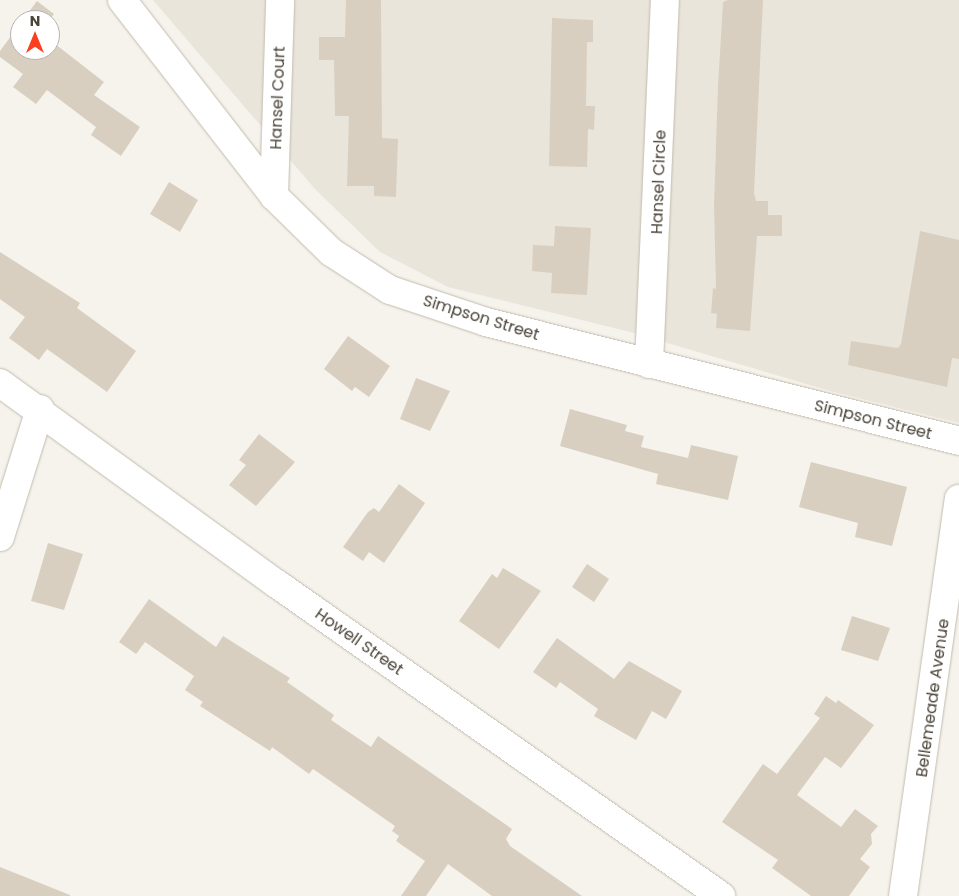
<!DOCTYPE html>
<style>
body{margin:0}
#map{position:relative;width:959px;height:896px;overflow:hidden;background:#f6f3ec;font-family:Poppins,sans-serif}
div>[style]{position:absolute}
.residential>*{inset:0;background:#eae5da}
.building>*{inset:0;background:#d8cfc1}
.roads{filter:drop-shadow(0 0 1px #c2bbae) drop-shadow(0 0 1px #c2bbae)}
.minor>*{height:28px;margin:-14px;padding:0 14px;transform-origin:14px;border-radius:14px;background:#fff}
span{translate:-50% -50%;white-space:nowrap;text-align:center;line-height:1.15;-webkit-text-stroke:4px #fff;paint-order:stroke}
.street-label{font-size:16px;color:#4b4439}
.north{position:absolute;left:10px;top:10px;width:50px;height:50px;box-sizing:border-box;background:#fff;border:1px solid #b7b4b0;border-radius:50%;rotate:0deg;font-size:14px;font-weight:700;line-height:20px;text-align:center;color:#4b4439}
.north::after{content:'';display:block;margin:auto;width:18px;height:22px;background:#fc3f1d;clip-path:polygon(50% 0,100% 100%,50% 72%,0 100%)}
</style>
<div id="map">
<div class="residential">
<i style="clip-path:polygon(153px 0,959px 0,959px 423px,830px 391px,630px 332px,448px 287px,380px 252px,315px 189px)"></i>
</div>
<div class="building">
<i style="clip-path:polygon(346px 0,381px 0,382px 138px,398px 139px,396px 197px,374px 196px,374px 186px,347px 186px,349px 116px,335px 116px,334px 60px,319px 60px,319px 37px,345px 37px)"></i>
<i style="clip-path:polygon(728px 0,763px 0,754px 193px,756px 201px,768px 201px,768px 215px,782px 215px,782px 236px,757px 236px,750px 331px,716px 328px,717px 314px,711px 313px,713px 288px,716px 289px,714px 205px,718px 86px,723px 2px)"></i>
<i style="clip-path:polygon(37px 1px,54px 14px,49px 20px,23px 20px)"></i>
<i style="clip-path:polygon(552px 18px,593px 20px,593px 42px,587px 42px,586px 106px,595px 106px,594px 130px,588px 129px,587px 167px,549px 166px)"></i>
<i style="clip-path:polygon(20px 24px,20px 50px,50px 50px,50px 40px,104px 82px,94px 95px,140px 127px,121px 156px,91px 135px,96px 127px,47px 90px,36px 104px,13px 87px,23px 74px,0 57px,0 51px)"></i>
<i style="clip-path:polygon(169px 182px,198px 200px,180px 232px,150px 214px)"></i>
<i style="clip-path:polygon(555px 226px,591px 228px,587px 295px,551px 293px,552px 273px,532px 271px,533px 245px,554px 246px)"></i>
<i style="clip-path:polygon(920px 231px,959px 240px,959px 359px,952px 358px,947px 387px,848px 365px,851px 341px,898px 348px,901px 344px)"></i>
<i style="clip-path:polygon(0 252px,80px 303px,77px 308px,136px 351px,107px 392px,47px 349px,39px 360px,9px 338px,25px 317px,0 299px)"></i>
<i style="clip-path:polygon(348px 336px,390px 366px,369px 397px,355px 387px,352px 391px,324px 369px)"></i>
<i style="clip-path:polygon(416px 378px,450px 391px,430px 431px,400px 419px)"></i>
<i style="clip-path:polygon(570px 409px,627px 425px,625px 431px,644px 436px,641px 447px,688px 458px,691px 445px,738px 456px,728px 500px,656px 484px,658px 474px,560px 446px)"></i>
<i style="clip-path:polygon(259px 434px,295px 462px,256px 506px,229px 485px,246px 465px,239px 460px)"></i>
<i style="clip-path:polygon(811px 462px,907px 487px,892px 546px,855px 537px,858px 523px,799px 507px)"></i>
<i style="clip-path:polygon(399px 484px,425px 503px,384px 563px,369px 552px,363px 561px,343px 547px,368px 512px,374px 508px,379px 512px)"></i>
<i style="clip-path:polygon(48px 543px,83px 554px,64px 610px,31px 601px)"></i>
<i style="clip-path:polygon(587px 564px,609px 579px,594px 602px,572px 587px)"></i>
<i style="clip-path:polygon(503px 568px,541px 591px,499px 649px,459px 621px,492px 574px,497px 578px)"></i>
<i style="clip-path:polygon(149px 599px,216px 647px,223px 636px,290px 678px,287px 682px,334px 715px,331px 720px,371px 747px,378px 736px,512px 829px,506px 839px,510px 846px,582px 896px,492px 896px,448px 864px,426px 896px,401px 896px,425px 861px,396px 841px,399px 836px,392px 831px,395px 826px,313px 769px,309px 774px,272px 747px,270px 751px,200px 706px,203px 702px,185px 690px,194px 676px,145px 642px,136px 654px,119px 642px)"></i>
<i style="clip-path:polygon(852px 616px,890px 628px,878px 661px,841px 650px)"></i>
<i style="clip-path:polygon(557px 638px,614px 679px,629px 661px,682px 691px,666px 719px,652px 711px,636px 740px,594px 716px,598px 709px,560px 682px,556px 688px,533px 672px)"></i>
<i style="clip-path:polygon(826px 696px,836px 703px,838px 700px,874px 725px,841px 768px,825px 757px,797px 795px,841px 827px,855px 809px,878px 826px,871px 834px,872px 844px,860px 859px,870px 867px,849px 896px,811px 896px,772px 868px,778px 860px,722px 822px,763px 764px,777px 774px,820px 718px,814px 714px)"></i>
<i style="clip-path:polygon(0 867px,70px 895px,70px 896px,0 896px)"></i>
</div>
<div class="roads">
<div class="minor">
<i style="left:122px;top:0;width:248px;rotate:52.2deg"></i>
<i style="left:274px;top:196px;width:80px;rotate:44.5deg"></i>
<i style="left:331px;top:252px;width:70px;rotate:32.8deg"></i>
<i style="left:390px;top:290px;width:101px;rotate:18.4deg"></i>
<i style="left:486px;top:322px;width:488px;rotate:14.1deg"></i>
<i style="left:274px;top:196px;width:196px;rotate:-88.2deg"></i>
<i style="left:649px;top:364px;width:364px;rotate:-87.5deg"></i>
<i style="left:0;top:383px;width:342px;rotate:36deg"></i>
<i style="left:277px;top:584px;width:543px;rotate:35.1deg"></i>
<i style="left:0;top:537px;width:134px;rotate:-72.6deg"></i>
<i style="left:903px;top:896px;width:401px;rotate:-82deg"></i>
</div>
</div>
<div class="street-label">
<span style="left:278px;top:98px;rotate:-88deg">Hansel Court</span>
<span style="left:659px;top:182px;rotate:-88deg">Hansel Circle</span>
<span style="left:481px;top:318px;rotate:17deg">Simpson Street</span>
<span style="left:873px;top:420px;rotate:14deg">Simpson Street</span>
<span style="left:359px;top:642px;rotate:35deg">Howell Street</span>
<span style="left:933px;top:698px;rotate:-82deg">Bellemeade Avenue</span>
</div>
<div class="north">N</div>
</div>
